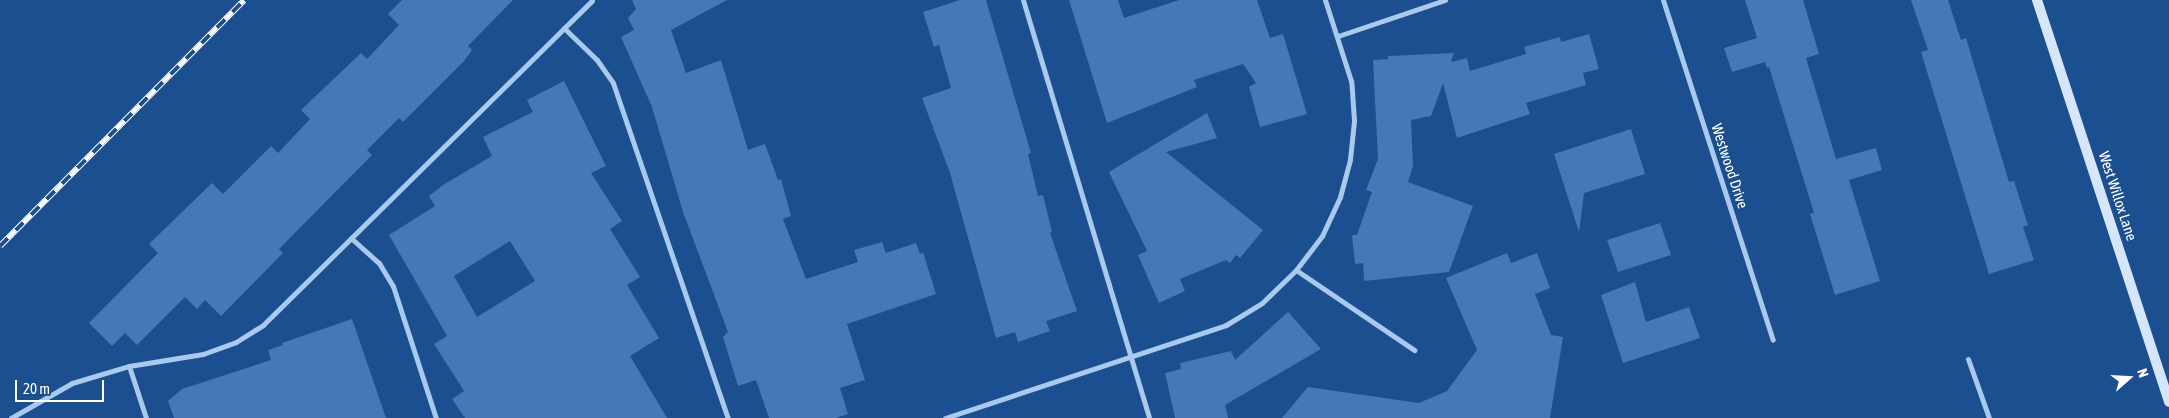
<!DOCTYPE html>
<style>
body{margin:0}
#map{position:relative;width:2169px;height:418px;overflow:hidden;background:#1b4f8f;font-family:"Asap Condensed",sans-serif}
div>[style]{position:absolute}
.building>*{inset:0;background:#4478b7}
.street>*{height:5px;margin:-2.5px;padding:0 2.5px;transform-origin:2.5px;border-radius:2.5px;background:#a9c9ee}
.secondary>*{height:10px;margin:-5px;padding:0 5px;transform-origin:5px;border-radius:5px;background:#d6e6fa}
.rail>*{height:5.5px;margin-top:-2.75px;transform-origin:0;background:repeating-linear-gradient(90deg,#1b4f8f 0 11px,#fff 0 22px);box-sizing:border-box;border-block:1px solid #fff}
span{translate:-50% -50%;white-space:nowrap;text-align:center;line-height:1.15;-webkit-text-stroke:4.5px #1b4f8f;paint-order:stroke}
.street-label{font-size:15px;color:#fff}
.north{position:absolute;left:2104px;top:353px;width:50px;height:50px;-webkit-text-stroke:4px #1b4f8f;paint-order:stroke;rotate:71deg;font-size:14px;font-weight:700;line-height:20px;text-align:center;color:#fff}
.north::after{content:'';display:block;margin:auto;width:18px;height:22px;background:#fff;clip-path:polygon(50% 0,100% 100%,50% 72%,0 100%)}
.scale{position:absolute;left:15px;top:380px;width:89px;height:22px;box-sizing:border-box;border:2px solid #fff;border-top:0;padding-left:6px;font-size:15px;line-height:18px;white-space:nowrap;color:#fff;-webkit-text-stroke:4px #1b4f8f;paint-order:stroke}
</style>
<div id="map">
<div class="building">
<i style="clip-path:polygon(402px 0,513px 0,468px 46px,472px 50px,464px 61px,403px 122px,399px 118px,367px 150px,372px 155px,279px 249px,283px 253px,221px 316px,205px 300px,197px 309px,185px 297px,137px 345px,125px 333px,112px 346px,89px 323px,158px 253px,149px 244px,212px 183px,223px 194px,271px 146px,278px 153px,310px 119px,301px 110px,361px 53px,367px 59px,399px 25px,388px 14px)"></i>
<i style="clip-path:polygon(632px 0,727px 0,671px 30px,686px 73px,721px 60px,748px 150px,765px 144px,778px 180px,781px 179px,791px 216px,783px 219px,806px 279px,858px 262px,854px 250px,882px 242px,886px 253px,916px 243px,920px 254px,923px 252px,936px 294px,847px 324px,865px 380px,840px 388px,848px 414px,836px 418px,769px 418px,756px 380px,738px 386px,723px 337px,728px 332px,683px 212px,652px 107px,621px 37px,634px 30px,628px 18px,636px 9px)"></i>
<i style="clip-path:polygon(960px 0,986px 0,1031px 153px,1028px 154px,1038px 196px,1043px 195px,1052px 232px,1050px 233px,1077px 311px,1046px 321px,1050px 331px,1018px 342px,1015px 332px,996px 338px,950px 173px,922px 98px,951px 88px,939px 45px,934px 47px,923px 12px)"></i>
<i style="clip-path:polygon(1069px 0,1118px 0,1124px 18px,1179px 0,1257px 0,1270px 38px,1283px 34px,1307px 114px,1260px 127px,1249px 87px,1256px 83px,1243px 64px,1194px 80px,1197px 87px,1107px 123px)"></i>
<i style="clip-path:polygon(1745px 0,1803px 0,1819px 54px,1806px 58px,1836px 159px,1876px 148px,1882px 170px,1849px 180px,1880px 281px,1835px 295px,1810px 214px,1814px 213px,1769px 67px,1767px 68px,1765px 62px,1732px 72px,1724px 48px,1757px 38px)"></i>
<i style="clip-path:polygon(1911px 0,1948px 0,1961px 40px,1966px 38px,2009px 182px,2014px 181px,2028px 225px,2023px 227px,2034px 260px,1989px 274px,1921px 52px,1928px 50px)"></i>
<i style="clip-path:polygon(1589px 34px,1599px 69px,1583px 73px,1586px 85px,1526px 103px,1530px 114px,1457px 138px,1443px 83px,1431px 116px,1411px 120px,1413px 166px,1408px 182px,1473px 206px,1449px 272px,1364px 281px,1363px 263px,1355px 264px,1352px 235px,1357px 235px,1372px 192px,1366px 190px,1378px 159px,1373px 60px,1388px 59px,1388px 56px,1454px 53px,1451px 62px,1467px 58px,1470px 71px,1526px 54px,1524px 47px,1560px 37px,1561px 42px)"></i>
<i style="clip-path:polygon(evenodd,564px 81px,606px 166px,591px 173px,622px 221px,610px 229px,640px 277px,627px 285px,659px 338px,630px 356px,667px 418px,465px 418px,452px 399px,464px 391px,434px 344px,447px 336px,389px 235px,435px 206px,429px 196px,443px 185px,492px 156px,483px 137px,533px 112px,527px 100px,564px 81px,510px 241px,535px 281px,477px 317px,454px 276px,510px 241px)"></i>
<i style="clip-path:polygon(1207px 113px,1217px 138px,1166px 152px,1263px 230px,1240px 258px,1236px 255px,1230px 263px,1226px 260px,1180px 279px,1185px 291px,1159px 303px,1138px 255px,1147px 251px,1109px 172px)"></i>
<i style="clip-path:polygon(1631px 129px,1645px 174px,1584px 193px,1579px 232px,1554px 154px)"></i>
<i style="clip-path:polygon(1660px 223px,1671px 255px,1618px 272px,1607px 240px)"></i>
<i style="clip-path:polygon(1507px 253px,1511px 263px,1537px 253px,1550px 288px,1535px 294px,1551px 335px,1563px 337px,1550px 418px,1282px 418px,1308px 387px,1419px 403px,1447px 391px,1477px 350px,1446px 278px)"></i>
<i style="clip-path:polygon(1635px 282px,1646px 322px,1689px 307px,1700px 338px,1623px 363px,1601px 295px)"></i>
<i style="clip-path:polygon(1288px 312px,1321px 349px,1225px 405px,1228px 418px,1175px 418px,1165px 373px,1181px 369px,1180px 363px,1231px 351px,1235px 360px)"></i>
<i style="clip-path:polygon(352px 319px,386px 418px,174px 418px,168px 401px,182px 389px,271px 360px,268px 350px,283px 345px,282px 343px)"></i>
</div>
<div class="street">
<i style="left:1023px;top:0;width:437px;rotate:73.2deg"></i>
<i style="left:1663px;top:0;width:357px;rotate:72.1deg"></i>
<i style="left:564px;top:28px;width:46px;rotate:44.1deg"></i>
<i style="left:597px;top:60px;width:28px;rotate:55deg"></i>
<i style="left:613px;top:83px;width:354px;rotate:71.1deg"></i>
<i style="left:1338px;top:36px;width:113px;rotate:-18.6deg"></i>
<i style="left:351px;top:238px;width:38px;rotate:42deg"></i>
<i style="left:379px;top:263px;width:27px;rotate:59deg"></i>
<i style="left:393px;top:286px;width:139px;rotate:72deg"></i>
<i style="left:1296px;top:270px;width:143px;rotate:34.1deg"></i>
<i style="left:1968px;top:359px;width:63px;rotate:70.4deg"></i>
<i style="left:129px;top:366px;width:55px;rotate:71.9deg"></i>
<i style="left:11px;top:418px;width:70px;rotate:-29.8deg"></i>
<i style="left:72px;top:383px;width:59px;rotate:-16.6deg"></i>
<i style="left:129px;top:366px;width:75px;rotate:-9.2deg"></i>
<i style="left:203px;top:354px;width:35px;rotate:-20deg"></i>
<i style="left:236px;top:342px;width:32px;rotate:-32deg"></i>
<i style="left:263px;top:325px;width:462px;rotate:-44.6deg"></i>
<i style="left:945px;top:418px;width:296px;rotate:-18.3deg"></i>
<i style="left:1226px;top:325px;width:42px;rotate:-31.4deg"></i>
<i style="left:1262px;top:303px;width:47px;rotate:-44.1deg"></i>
<i style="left:1296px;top:270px;width:43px;rotate:-52.6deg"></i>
<i style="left:1322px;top:236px;width:43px;rotate:-65.2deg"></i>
<i style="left:1340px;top:197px;width:39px;rotate:-75deg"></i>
<i style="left:1350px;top:159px;width:39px;rotate:-84deg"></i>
<i style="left:1354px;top:120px;width:39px;rotate:-94deg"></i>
<i style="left:1351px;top:81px;width:85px;rotate:-107.8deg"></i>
</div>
<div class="secondary">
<i style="left:2037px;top:0;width:423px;rotate:71.8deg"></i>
</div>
<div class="rail">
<i style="left:0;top:246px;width:346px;rotate:-45.2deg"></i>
</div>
<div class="street-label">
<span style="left:1730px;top:166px;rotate:72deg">Westwood Drive</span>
<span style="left:2118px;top:196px;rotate:72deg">West Willox Lane</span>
</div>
<div class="north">N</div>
<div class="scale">20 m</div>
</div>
